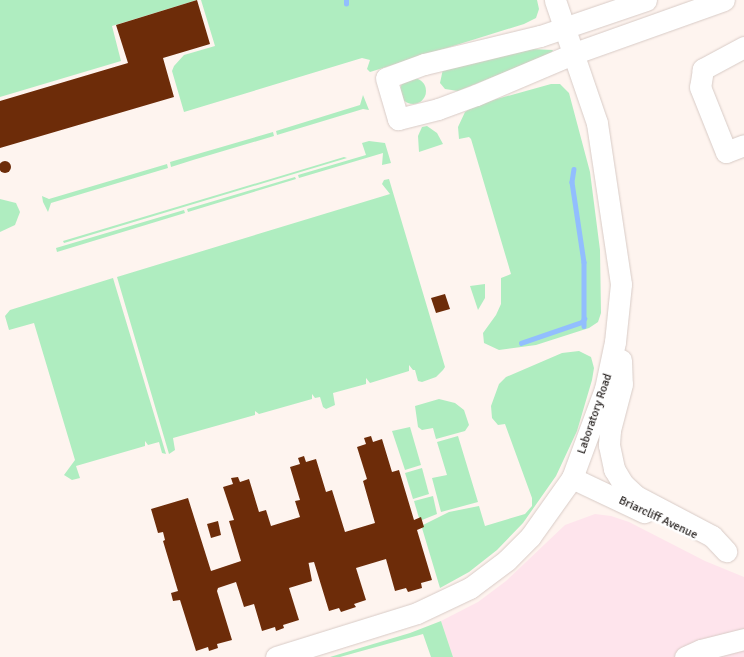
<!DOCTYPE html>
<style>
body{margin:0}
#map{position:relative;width:744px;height:657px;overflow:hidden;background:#fef4ef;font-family:Signika,sans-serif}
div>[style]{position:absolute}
.education>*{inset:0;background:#fee4ec}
.green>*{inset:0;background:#afedc0}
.round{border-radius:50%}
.stream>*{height:4.5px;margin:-2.25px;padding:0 2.25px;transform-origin:2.25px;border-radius:2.25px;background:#92befe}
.building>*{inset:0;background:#6d2c09}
.roads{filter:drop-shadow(0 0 1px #d8cbc6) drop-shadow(0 0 1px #d8cbc6)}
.minor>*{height:21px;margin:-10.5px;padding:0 10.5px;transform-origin:10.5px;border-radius:10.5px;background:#fff}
span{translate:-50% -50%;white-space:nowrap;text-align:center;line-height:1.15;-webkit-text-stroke:5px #fff;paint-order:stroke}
.street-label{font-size:12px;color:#2d2826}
</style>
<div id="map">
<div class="education">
<i style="clip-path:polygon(595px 514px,611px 516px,629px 522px,705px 561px,744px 577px,744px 657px,453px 657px,441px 621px,478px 602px,506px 581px,565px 525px)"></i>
</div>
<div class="green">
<i style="clip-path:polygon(0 0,197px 0,112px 26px,121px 61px,0 97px)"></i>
<i style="clip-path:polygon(201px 0,537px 0,539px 9px,536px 18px,524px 24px,370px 72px,367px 69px,370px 60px,362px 58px,184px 112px,172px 71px,174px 66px,184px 55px,215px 46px)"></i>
<i style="clip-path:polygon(531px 49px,553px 50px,551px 54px,458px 91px,445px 89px,440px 83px,443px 69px)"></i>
<i class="round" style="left:400px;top:78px;width:26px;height:26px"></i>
<i style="clip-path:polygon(551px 84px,560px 84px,569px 93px,590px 172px,600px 250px,601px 313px,598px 322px,589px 328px,536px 345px,499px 350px,484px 343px,483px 333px,496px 315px,501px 304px,501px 278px,511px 274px,471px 139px,469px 137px,459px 139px,458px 127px,465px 112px,475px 105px)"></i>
<i style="clip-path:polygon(363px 95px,369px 110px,363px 109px,277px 135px,276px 131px,360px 105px)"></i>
<i style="clip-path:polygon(427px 126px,437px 133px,443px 144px,419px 152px,418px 136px,422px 127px)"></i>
<i style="clip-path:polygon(273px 132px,274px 136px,193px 160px,171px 167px,170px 162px)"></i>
<i style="clip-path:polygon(369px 141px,385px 143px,391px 163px,382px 165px,383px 153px,299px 178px,298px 175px,366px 155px,362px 143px)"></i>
<i style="clip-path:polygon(344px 157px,347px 158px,64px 243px,63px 241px)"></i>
<i style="clip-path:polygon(167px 164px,168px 168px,51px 203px,48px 212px,43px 202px,42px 196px,49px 199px)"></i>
<i style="clip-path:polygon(295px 177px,296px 179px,188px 212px,187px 209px)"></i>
<i style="clip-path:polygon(389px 179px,445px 367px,443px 370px,436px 377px,422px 382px,418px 381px,415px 370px,413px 370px,409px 365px,409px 371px,370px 383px,366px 378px,366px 384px,333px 393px,335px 405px,326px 409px,323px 407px,320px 397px,315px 398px,312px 394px,312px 399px,259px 414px,255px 411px,255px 415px,173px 438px,175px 450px,169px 454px,117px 277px,390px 194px,382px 184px,384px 180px)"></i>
<i style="clip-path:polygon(0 199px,16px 203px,20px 212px,15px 225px,0 232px)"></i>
<i style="clip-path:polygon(184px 210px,185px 213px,57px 252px,56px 248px)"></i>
<i style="clip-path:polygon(113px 278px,166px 454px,162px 453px,159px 442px,148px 445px,145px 441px,145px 446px,76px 466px,80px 478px,72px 480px,64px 475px,75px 460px,34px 323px,9px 330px,5px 316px,10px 310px)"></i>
<i style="clip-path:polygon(485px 284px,485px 298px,478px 310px,470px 286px)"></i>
<i style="clip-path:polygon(579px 351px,591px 357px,594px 368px,592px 380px,577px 431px,556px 476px,523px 523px,497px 550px,469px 572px,440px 588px,422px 528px,423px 525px,449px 512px,479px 506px,485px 526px,525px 514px,532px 506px,532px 498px,505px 424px,498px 425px,492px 418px,491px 406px,499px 384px,506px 377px,562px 353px)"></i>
<i style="clip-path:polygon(439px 399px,455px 403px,464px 410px,469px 425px,465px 431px,436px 439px,433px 428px,422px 430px,418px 427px,415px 406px)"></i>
<i style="clip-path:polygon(410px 427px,421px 465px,405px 470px,392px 431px)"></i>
<i style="clip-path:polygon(458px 436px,478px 502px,441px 512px,432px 478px,447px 475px,437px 442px)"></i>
<i style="clip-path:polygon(422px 468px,429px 494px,413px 499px,405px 473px)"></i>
<i style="clip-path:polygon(433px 496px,437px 514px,422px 520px,419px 518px,414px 501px)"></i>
<i style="clip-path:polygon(441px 621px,453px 657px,431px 657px,423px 634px,340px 657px,330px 657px,410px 633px)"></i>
</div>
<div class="stream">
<i style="left:346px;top:4px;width:4px;rotate:-90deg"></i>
<i style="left:574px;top:169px;width:13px;rotate:99deg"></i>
<i style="left:572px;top:182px;width:81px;rotate:81.5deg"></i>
<i style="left:584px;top:262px;width:64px;rotate:90deg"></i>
<i style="left:521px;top:343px;width:65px;rotate:-19deg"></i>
<i style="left:582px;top:322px;width:4px;rotate:-56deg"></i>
</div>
<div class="building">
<i style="clip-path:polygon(197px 0,210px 44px,163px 58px,174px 97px,0 148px,0 101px,128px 63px,116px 25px)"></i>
<i class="round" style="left:-1px;top:161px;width:12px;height:12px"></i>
<i style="clip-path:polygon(445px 294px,450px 309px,436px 313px,431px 298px)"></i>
<i style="clip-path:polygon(371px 436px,373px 442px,382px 439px,392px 472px,399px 470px,414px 520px,421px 517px,424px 527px,417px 530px,432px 580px,421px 583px,422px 588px,408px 592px,406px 588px,395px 591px,386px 559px,356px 568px,366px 600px,354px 604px,356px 607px,341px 612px,339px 608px,329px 611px,314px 562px,308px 563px,308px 560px,312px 581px,289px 588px,299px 620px,283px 625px,284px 628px,276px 631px,275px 627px,262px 631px,254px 604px,244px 607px,236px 582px,218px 588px,217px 591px,232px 640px,217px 644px,218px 648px,209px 651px,208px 647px,196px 651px,180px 600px,173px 601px,171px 593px,178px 591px,163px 541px,165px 540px,163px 532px,158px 533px,151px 509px,188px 498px,211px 571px,241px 561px,229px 521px,234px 520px,223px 487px,233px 484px,231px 478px,238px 477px,240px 482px,249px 479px,259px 512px,266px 510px,271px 526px,300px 517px,295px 501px,300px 500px,290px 467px,300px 464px,298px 458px,304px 456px,306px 462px,316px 459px,326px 492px,332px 490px,345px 532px,375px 523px,363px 481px,367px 479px,357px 447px,366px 444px,364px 438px)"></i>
<i style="clip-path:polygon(218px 521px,221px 535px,211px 538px,207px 524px)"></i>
</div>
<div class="roads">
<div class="minor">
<i style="left:646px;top:0;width:112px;rotate:161.2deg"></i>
<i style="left:540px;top:36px;width:119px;rotate:166.4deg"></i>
<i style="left:424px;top:64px;width:40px;rotate:159.8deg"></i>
<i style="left:386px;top:78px;width:43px;rotate:73.7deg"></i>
<i style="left:398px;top:119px;width:41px;rotate:-14deg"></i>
<i style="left:438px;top:109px;width:40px;rotate:-20.2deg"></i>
<i style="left:476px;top:95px;width:108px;rotate:-23deg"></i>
<i style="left:575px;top:53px;width:158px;rotate:-19.6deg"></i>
<i style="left:744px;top:47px;width:47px;rotate:151.8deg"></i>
<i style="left:703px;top:69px;width:18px;rotate:99deg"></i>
<i style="left:700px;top:87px;width:70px;rotate:68.2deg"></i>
<i style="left:726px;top:152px;width:19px;rotate:-21deg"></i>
<i style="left:621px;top:360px;width:24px;rotate:88deg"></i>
<i style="left:622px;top:384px;width:48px;rotate:104.6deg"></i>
<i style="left:610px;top:430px;width:15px;rotate:94deg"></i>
<i style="left:609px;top:445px;width:25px;rotate:78deg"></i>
<i style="left:614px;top:469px;width:17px;rotate:59deg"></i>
<i style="left:623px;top:484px;width:18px;rotate:43deg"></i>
<i style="left:636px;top:496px;width:86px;rotate:27.8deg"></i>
<i style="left:712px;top:536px;width:21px;rotate:47deg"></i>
<i style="left:572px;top:478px;width:80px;rotate:25.3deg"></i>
<i style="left:276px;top:657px;width:148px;rotate:-17.3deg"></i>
<i style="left:417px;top:613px;width:59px;rotate:-25.3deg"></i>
<i style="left:470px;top:588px;width:46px;rotate:-37.1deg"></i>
<i style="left:507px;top:560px;width:33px;rotate:-45deg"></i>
<i style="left:530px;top:537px;width:72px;rotate:-54.6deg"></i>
<i style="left:572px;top:478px;width:95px;rotate:-69.7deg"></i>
<i style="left:605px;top:389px;width:48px;rotate:-78deg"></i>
<i style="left:615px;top:342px;width:58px;rotate:-84.1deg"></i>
<i style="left:621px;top:284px;width:163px;rotate:-98.5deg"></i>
<i style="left:597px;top:123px;width:130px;rotate:-108.9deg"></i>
<i style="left:685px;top:657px;width:17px;rotate:-24deg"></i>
<i style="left:701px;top:650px;width:44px;rotate:-14.3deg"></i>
</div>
</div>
<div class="street-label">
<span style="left:595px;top:414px;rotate:-71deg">Laboratory Road</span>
<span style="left:658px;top:518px;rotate:25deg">Briarcliff Avenue</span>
</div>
</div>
